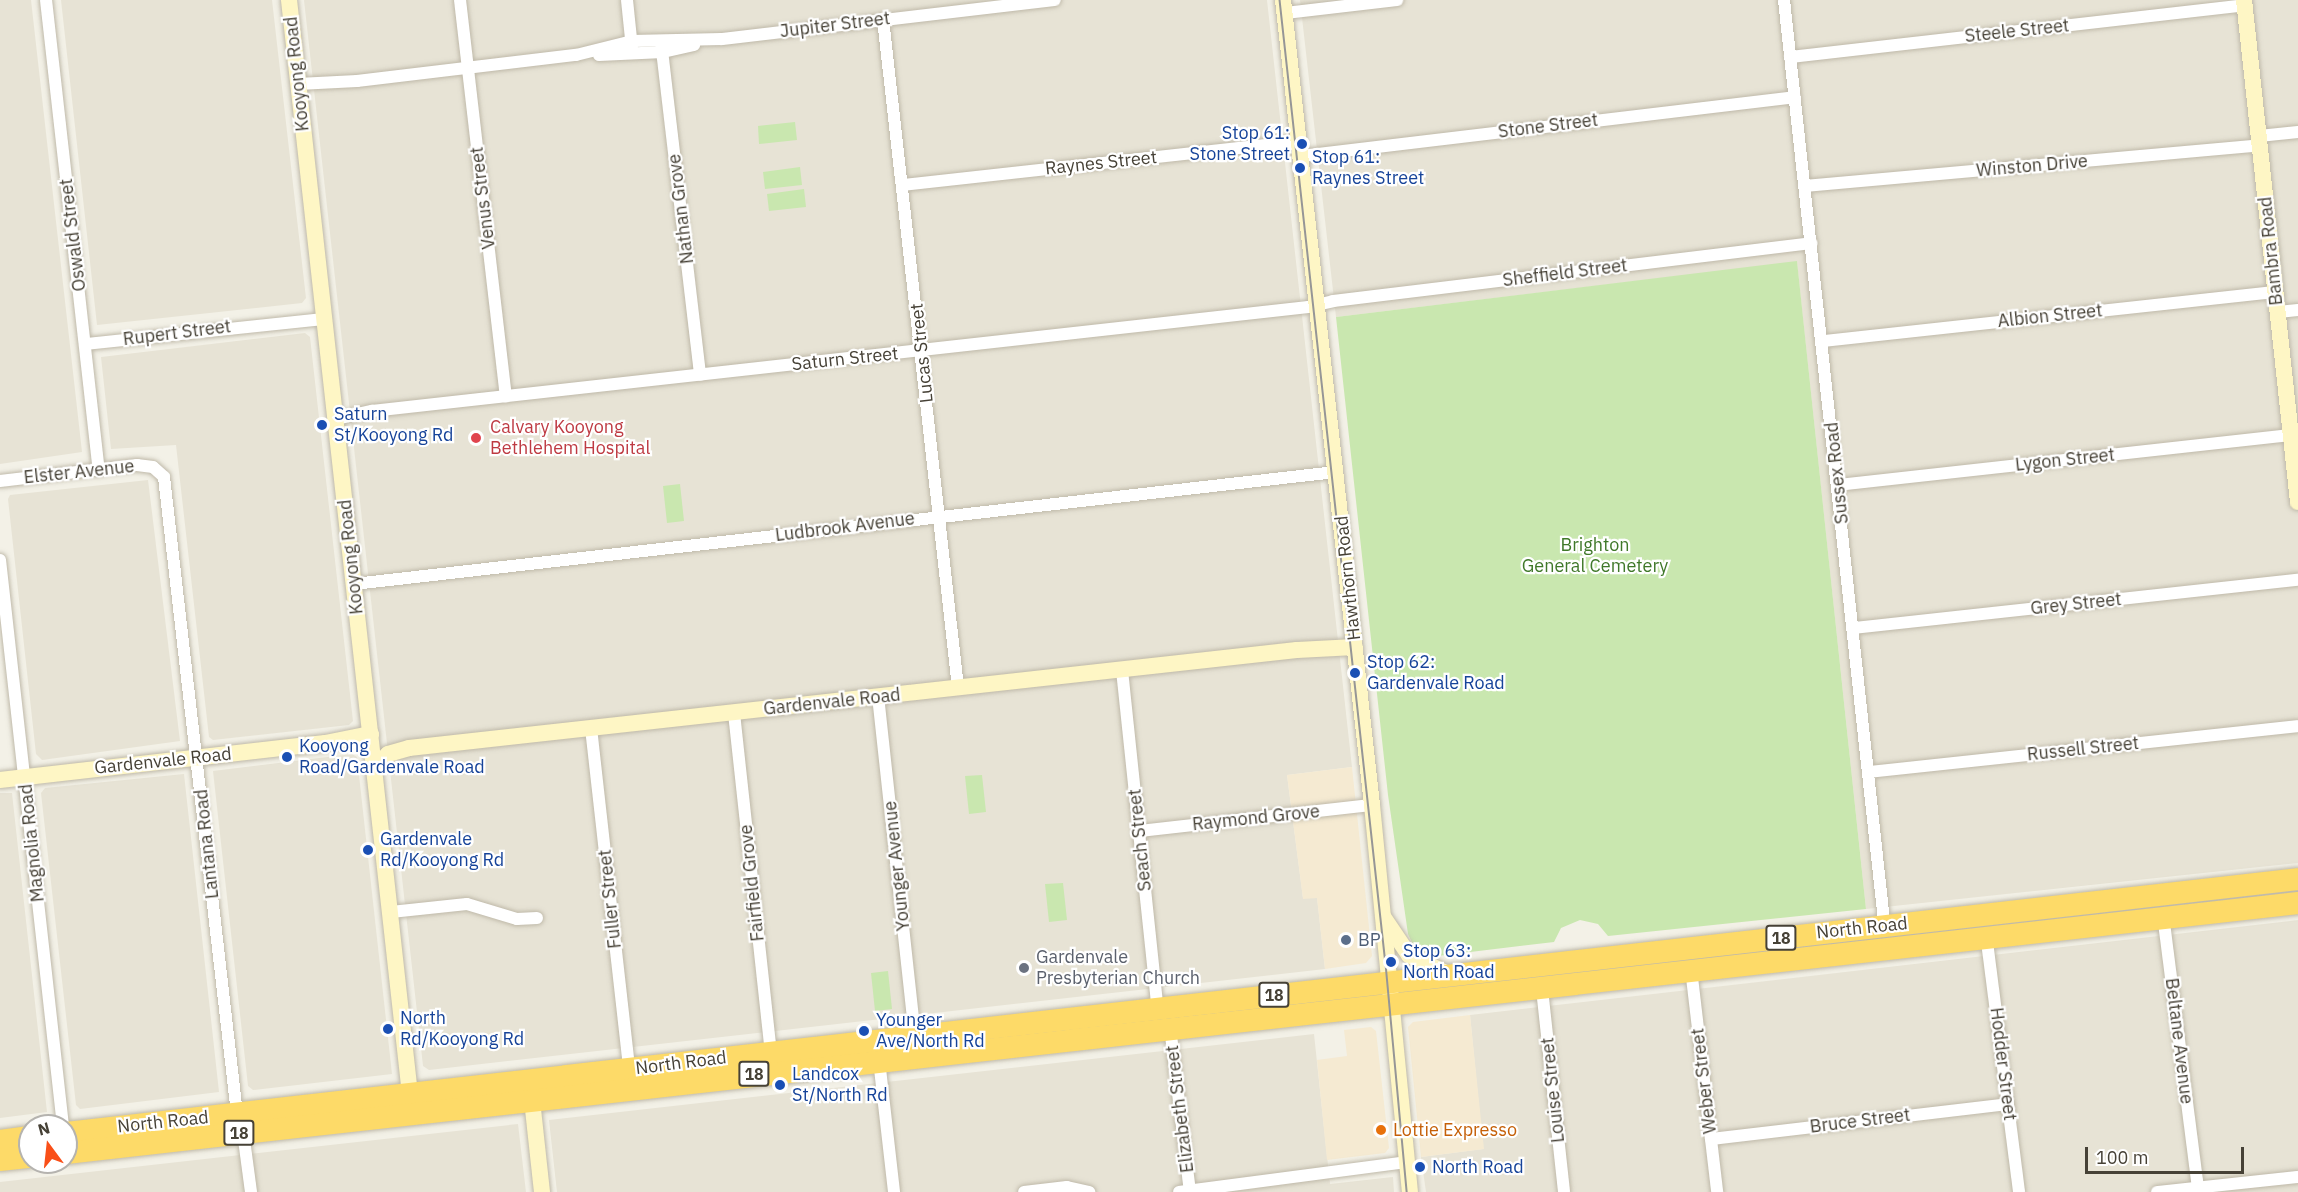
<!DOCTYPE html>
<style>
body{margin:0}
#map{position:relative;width:2298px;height:1192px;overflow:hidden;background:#f3f1e7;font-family:"IBM Plex Sans",sans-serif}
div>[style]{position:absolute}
.residential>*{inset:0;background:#e7e3d5}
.commercial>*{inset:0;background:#f5ead2}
.green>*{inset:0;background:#c9e7af}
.roads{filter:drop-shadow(0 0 2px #bfb9a9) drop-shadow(0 0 2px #bfb9a9)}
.street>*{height:12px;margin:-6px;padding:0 6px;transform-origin:6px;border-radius:6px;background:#fff}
.secondary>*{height:16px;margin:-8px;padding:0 8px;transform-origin:8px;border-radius:8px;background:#fef6c5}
.highway>*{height:22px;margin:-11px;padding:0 11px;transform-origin:11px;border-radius:11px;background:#fdda68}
.tram>*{height:1.5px;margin:-0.75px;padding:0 0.75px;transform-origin:0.75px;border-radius:0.75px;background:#969696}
.dots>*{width:16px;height:16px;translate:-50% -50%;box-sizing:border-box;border:3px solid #fff;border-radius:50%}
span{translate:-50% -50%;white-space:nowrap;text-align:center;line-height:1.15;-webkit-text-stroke:4.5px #fff;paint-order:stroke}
.shield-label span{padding:2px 4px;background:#fff;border:2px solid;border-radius:4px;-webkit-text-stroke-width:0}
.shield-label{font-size:16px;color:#464136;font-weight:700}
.street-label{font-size:18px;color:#464136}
.transit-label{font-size:18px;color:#164399}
.right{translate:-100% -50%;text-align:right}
.left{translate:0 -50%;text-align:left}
.health-label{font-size:18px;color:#be3a42}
.park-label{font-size:18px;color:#3f7829}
.service-label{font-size:18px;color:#4e5e75}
.worship-label{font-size:18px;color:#5b616d}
.food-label{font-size:18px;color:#c56008}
.north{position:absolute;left:18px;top:1114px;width:60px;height:60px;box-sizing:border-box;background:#fff;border:2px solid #b5b3af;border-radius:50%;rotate:345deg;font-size:16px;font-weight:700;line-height:24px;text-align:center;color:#464136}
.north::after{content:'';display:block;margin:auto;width:21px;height:27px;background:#f94f18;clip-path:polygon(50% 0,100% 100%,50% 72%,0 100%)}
.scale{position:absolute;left:2085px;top:1147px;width:159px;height:27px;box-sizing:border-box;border:3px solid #464136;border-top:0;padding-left:8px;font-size:18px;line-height:21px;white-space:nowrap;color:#464136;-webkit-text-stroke:4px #fff;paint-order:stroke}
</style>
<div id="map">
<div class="residential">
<i style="clip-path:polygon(0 0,31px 0,82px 452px,0 464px)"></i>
<i style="clip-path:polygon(61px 0,272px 0,306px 298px,302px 303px,97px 325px)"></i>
<i style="clip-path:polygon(304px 0,1267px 0,1352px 767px,1287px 775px,1303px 898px,1317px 897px,1325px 969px,429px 1070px,423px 1066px)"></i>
<i style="clip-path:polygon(1300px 0,2298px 0,2298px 863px,1866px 909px,1797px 262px,1336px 317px)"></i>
<i style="clip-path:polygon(305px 333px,310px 337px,353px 721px,349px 725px,213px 740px,209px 737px,176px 445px,111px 449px,101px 357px)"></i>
<i style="clip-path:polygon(148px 480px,180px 741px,42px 760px,36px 754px,8px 499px,10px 495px)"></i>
<i style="clip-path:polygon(352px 754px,357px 757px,392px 1074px,253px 1090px,248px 1086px,213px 771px)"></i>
<i style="clip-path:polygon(184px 774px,219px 1092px,80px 1109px,76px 1105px,41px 793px,45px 788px)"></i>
<i style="clip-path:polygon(0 793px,12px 793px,47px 1112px,0 1118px)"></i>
<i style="clip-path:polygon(2298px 920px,2298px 1192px,1426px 1192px,1421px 1157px,1483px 1149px,1470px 1015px)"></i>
<i style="clip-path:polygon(1314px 1034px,1330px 1184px,1393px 1177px,1394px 1192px,557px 1192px,549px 1120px)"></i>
<i style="clip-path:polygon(518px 1124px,526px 1192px,0 1192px,0 1182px)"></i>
</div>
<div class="commercial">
<i style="clip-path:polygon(1352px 767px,1372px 956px,1366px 963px,1325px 969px,1317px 898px,1303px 899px,1287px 775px)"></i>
<i style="clip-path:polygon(1470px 1015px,1484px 1149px,1421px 1157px,1408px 1027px,1413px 1022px)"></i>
<i style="clip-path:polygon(1371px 1027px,1376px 1031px,1389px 1148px,1385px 1153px,1327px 1160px,1317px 1060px,1347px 1056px,1344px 1030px)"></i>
</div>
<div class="green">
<i style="clip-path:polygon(795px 122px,797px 140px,759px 144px,758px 126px)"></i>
<i style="clip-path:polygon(800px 167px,802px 185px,765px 189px,763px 172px)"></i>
<i style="clip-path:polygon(804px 189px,806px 207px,769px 211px,767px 194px)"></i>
<i style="clip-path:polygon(1797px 261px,1866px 909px,1608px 936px,1598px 924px,1580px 920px,1561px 928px,1554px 942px,1429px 957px,1415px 949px,1408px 934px,1388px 795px,1336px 317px)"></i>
<i style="clip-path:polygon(680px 484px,684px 521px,667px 523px,663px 486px)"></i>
<i style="clip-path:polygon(982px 775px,986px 812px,969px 814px,965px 776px)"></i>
<i style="clip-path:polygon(1063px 883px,1067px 920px,1049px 922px,1045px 884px)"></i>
<i style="clip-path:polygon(888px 971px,892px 1009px,875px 1011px,871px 973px)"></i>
</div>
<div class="roads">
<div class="street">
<i style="left:46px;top:0;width:473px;rotate:83.6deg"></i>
<i style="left:460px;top:0;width:399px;rotate:83.4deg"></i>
<i style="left:627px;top:0;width:48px;rotate:84.1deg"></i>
<i style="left:1784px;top:0;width:934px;rotate:83.8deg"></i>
<i style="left:1285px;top:13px;width:113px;rotate:-6.6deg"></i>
<i style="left:883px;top:19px;width:673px;rotate:83.6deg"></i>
<i style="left:661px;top:42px;width:335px;rotate:83.3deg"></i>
<i style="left:599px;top:55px;width:64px;rotate:-2.7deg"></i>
<i style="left:663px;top:52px;width:32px;rotate:-13deg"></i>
<i style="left:1790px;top:57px;width:458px;rotate:-6.5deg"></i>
<i style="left:298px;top:84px;width:59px;rotate:-2.9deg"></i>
<i style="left:357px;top:81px;width:221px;rotate:-6.8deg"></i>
<i style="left:576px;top:55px;width:58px;rotate:-14deg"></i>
<i style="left:632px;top:41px;width:90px;rotate:-1.3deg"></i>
<i style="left:722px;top:39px;width:335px;rotate:-6.7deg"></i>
<i style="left:2259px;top:136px;width:39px;rotate:-6deg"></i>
<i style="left:1301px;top:156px;width:497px;rotate:-6.8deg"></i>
<i style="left:903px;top:185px;width:398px;rotate:-6.3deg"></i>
<i style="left:1805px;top:186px;width:457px;rotate:-5.1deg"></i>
<i style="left:2278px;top:312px;width:20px;rotate:-6deg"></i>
<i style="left:1824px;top:341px;width:454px;rotate:-6.2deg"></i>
<i style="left:86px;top:344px;width:240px;rotate:-6deg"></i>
<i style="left:336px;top:419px;width:37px;rotate:-13deg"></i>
<i style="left:372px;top:411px;width:942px;rotate:-6.34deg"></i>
<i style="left:1308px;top:307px;width:26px;rotate:-13deg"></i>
<i style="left:1333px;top:301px;width:482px;rotate:-6.9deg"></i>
<i style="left:0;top:481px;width:138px;rotate:-6.7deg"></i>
<i style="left:137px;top:465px;width:16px;rotate:7deg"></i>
<i style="left:153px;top:467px;width:15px;rotate:42deg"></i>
<i style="left:164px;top:477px;width:641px;rotate:83.46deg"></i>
<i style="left:1838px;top:485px;width:456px;rotate:-6.3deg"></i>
<i style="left:0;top:560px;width:569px;rotate:83.65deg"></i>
<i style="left:354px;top:584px;width:988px;rotate:-6.51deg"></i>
<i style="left:1854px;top:628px;width:447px;rotate:-6.2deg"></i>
<i style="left:1122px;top:670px;width:343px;rotate:84deg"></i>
<i style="left:878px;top:696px;width:343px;rotate:83.8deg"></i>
<i style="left:734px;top:713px;width:342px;rotate:83.8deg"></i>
<i style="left:591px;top:728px;width:343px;rotate:83.6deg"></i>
<i style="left:1869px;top:772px;width:431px;rotate:-6.1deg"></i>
<i style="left:1139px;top:831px;width:234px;rotate:-6.4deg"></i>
<i style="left:391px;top:912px;width:76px;rotate:-6deg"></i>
<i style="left:467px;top:904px;width:52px;rotate:16.7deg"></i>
<i style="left:517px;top:919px;width:20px;rotate:-3deg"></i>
<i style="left:2163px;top:915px;width:274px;rotate:82.7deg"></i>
<i style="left:1986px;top:934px;width:260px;rotate:82.7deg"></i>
<i style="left:1691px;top:969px;width:225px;rotate:83.3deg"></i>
<i style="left:1542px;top:989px;width:204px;rotate:83.8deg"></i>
<i style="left:1170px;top:1027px;width:166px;rotate:83.1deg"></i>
<i style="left:879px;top:1060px;width:133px;rotate:83.5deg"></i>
<i style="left:243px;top:1132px;width:61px;rotate:82.4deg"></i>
<i style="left:1711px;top:1139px;width:299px;rotate:-6.7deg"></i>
<i style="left:1024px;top:1192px;width:43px;rotate:-6.6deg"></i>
<i style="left:1067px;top:1187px;width:23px;rotate:13deg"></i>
<i style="left:1179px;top:1192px;width:229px;rotate:-7.5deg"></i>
<i style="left:2157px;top:1192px;width:142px;rotate:-6.1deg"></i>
</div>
<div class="secondary">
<i style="left:289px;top:0;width:1111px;rotate:83.69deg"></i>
<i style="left:1283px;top:0;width:810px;rotate:83.69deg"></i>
<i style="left:1372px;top:805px;width:389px;rotate:84.4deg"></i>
<i style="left:2244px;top:0;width:505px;rotate:83.86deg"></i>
<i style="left:375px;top:768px;width:19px;rotate:-47deg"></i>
<i style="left:388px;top:754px;width:22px;rotate:-16deg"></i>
<i style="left:409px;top:748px;width:893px;rotate:-6.3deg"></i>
<i style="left:1297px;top:650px;width:58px;rotate:-3deg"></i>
<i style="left:0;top:780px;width:327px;rotate:-6.5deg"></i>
<i style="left:325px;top:743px;width:47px;rotate:-11.1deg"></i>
<i style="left:1384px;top:918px;width:45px;rotate:56deg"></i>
<i style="left:1409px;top:955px;width:43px;rotate:26deg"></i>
<i style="left:532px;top:1100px;width:93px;rotate:83.8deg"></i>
</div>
<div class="highway">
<i style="left:66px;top:1133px;width:2246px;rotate:-6.49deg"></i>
<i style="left:0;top:1141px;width:30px;rotate:-8deg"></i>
<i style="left:66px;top:1153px;width:2246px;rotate:-6.39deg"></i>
<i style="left:0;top:1160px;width:30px;rotate:-6deg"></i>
</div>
</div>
<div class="tram">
<i style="left:1280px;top:0;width:970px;rotate:83.73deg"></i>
<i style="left:1386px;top:964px;width:229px;rotate:84.7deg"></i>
</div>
<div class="dots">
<i style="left:1302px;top:144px;background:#1a4fb4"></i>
<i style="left:1300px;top:168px;background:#1a4fb4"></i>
<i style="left:322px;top:425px;background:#1a4fb4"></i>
<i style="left:476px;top:438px;background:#e0444e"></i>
<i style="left:1355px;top:673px;background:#1a4fb4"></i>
<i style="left:287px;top:757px;background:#1a4fb4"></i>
<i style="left:368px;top:850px;background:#1a4fb4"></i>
<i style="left:1346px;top:940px;background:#5c6f8a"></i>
<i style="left:1391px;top:962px;background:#1a4fb4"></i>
<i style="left:1024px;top:968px;background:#6b7280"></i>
<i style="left:388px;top:1029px;background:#1a4fb4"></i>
<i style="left:864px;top:1031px;background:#1a4fb4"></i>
<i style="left:780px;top:1085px;background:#1a4fb4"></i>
<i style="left:1381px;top:1130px;background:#e8710a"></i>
<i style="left:1420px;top:1167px;background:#1a4fb4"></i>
</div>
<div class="shield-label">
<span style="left:1781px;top:938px">18</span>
<span style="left:1274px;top:995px">18</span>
<span style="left:754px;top:1074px">18</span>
<span style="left:239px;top:1133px">18</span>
</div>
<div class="street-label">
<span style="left:835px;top:25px;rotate:-7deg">Jupiter Street</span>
<span style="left:2017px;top:31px;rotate:-6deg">Steele Street</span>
<span style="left:297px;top:74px;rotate:-96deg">Kooyong Road</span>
<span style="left:1548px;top:126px;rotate:-7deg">Stone Street</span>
<span style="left:1101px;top:163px;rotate:-6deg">Raynes Street</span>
<span style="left:2032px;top:166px;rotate:-5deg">Winston Drive</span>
<span style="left:483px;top:198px;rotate:-97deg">Venus Street</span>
<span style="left:681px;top:209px;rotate:-97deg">Nathan Grove</span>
<span style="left:73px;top:235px;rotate:-97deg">Oswald Street</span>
<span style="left:2271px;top:251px;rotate:-96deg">Bambra Road</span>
<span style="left:1565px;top:273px;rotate:-7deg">Sheffield Street</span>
<span style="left:2050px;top:316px;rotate:-6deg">Albion Street</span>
<span style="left:177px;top:333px;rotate:-7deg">Rupert Street</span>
<span style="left:922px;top:353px;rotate:-96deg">Lucas Street</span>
<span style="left:845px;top:359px;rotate:-6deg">Saturn Street</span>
<span style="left:2065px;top:460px;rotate:-6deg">Lygon Street</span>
<span style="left:79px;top:472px;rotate:-6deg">Elster Avenue</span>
<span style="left:1837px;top:473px;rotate:-96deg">Sussex Road</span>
<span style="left:845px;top:527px;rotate:-7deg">Ludbrook Avenue</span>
<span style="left:351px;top:557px;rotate:-96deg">Kooyong Road</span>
<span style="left:1348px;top:578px;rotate:-96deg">Hawthorn Road</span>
<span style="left:2076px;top:604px;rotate:-6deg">Grey Street</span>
<span style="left:832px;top:702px;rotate:-6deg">Gardenvale Road</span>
<span style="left:2083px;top:749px;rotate:-6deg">Russell Street</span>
<span style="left:163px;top:761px;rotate:-6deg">Gardenvale Road</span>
<span style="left:1256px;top:818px;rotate:-6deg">Raymond Grove</span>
<span style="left:1140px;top:840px;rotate:-96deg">Seach Street</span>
<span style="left:32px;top:843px;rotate:-96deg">Magnolia Road</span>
<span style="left:207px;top:844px;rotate:-96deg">Lantana Road</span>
<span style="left:897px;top:866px;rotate:-96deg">Younger Avenue</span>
<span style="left:752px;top:883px;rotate:-96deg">Fairfield Grove</span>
<span style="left:610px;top:899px;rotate:-96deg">Fuller Street</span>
<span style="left:1862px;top:928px;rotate:-6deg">North Road</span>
<span style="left:2179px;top:1041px;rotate:83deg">Beltane Avenue</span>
<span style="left:681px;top:1063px;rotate:-7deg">North Road</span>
<span style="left:2003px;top:1064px;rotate:83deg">Hodder Street</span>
<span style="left:1704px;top:1081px;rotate:-97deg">Weber Street</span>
<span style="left:1553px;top:1090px;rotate:-96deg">Louise Street</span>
<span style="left:1180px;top:1109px;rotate:-97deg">Elizabeth Street</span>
<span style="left:1860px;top:1121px;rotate:-7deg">Bruce Street</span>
<span style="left:163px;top:1122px;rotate:-6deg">North Road</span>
</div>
<div class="transit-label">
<span class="right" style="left:1290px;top:144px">Stop 61:<br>Stone Street</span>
<span class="left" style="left:1312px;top:168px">Stop 61:<br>Raynes Street</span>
<span class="left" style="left:334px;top:425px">Saturn<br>St/Kooyong Rd</span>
<span class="left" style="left:1367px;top:673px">Stop 62:<br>Gardenvale Road</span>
<span class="left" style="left:299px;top:757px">Kooyong<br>Road/Gardenvale Road</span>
<span class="left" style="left:380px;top:850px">Gardenvale<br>Rd/Kooyong Rd</span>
<span class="left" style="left:1403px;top:962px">Stop 63:<br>North Road</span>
<span class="left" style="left:400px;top:1029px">North<br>Rd/Kooyong Rd</span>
<span class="left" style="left:876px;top:1031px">Younger<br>Ave/North Rd</span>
<span class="left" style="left:792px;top:1085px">Landcox<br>St/North Rd</span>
<span class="left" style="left:1432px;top:1167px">North Road</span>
</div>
<div class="health-label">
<span class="left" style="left:490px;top:438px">Calvary Kooyong<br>Bethlehem Hospital</span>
</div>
<div class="park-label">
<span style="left:1595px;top:556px">Brighton<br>General Cemetery</span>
</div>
<div class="service-label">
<span class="left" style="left:1358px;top:940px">BP</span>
</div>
<div class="worship-label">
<span class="left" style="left:1036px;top:968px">Gardenvale<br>Presbyterian Church</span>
</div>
<div class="food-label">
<span class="left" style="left:1393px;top:1130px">Lottie Expresso</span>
</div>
<div class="north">N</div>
<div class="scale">100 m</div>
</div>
